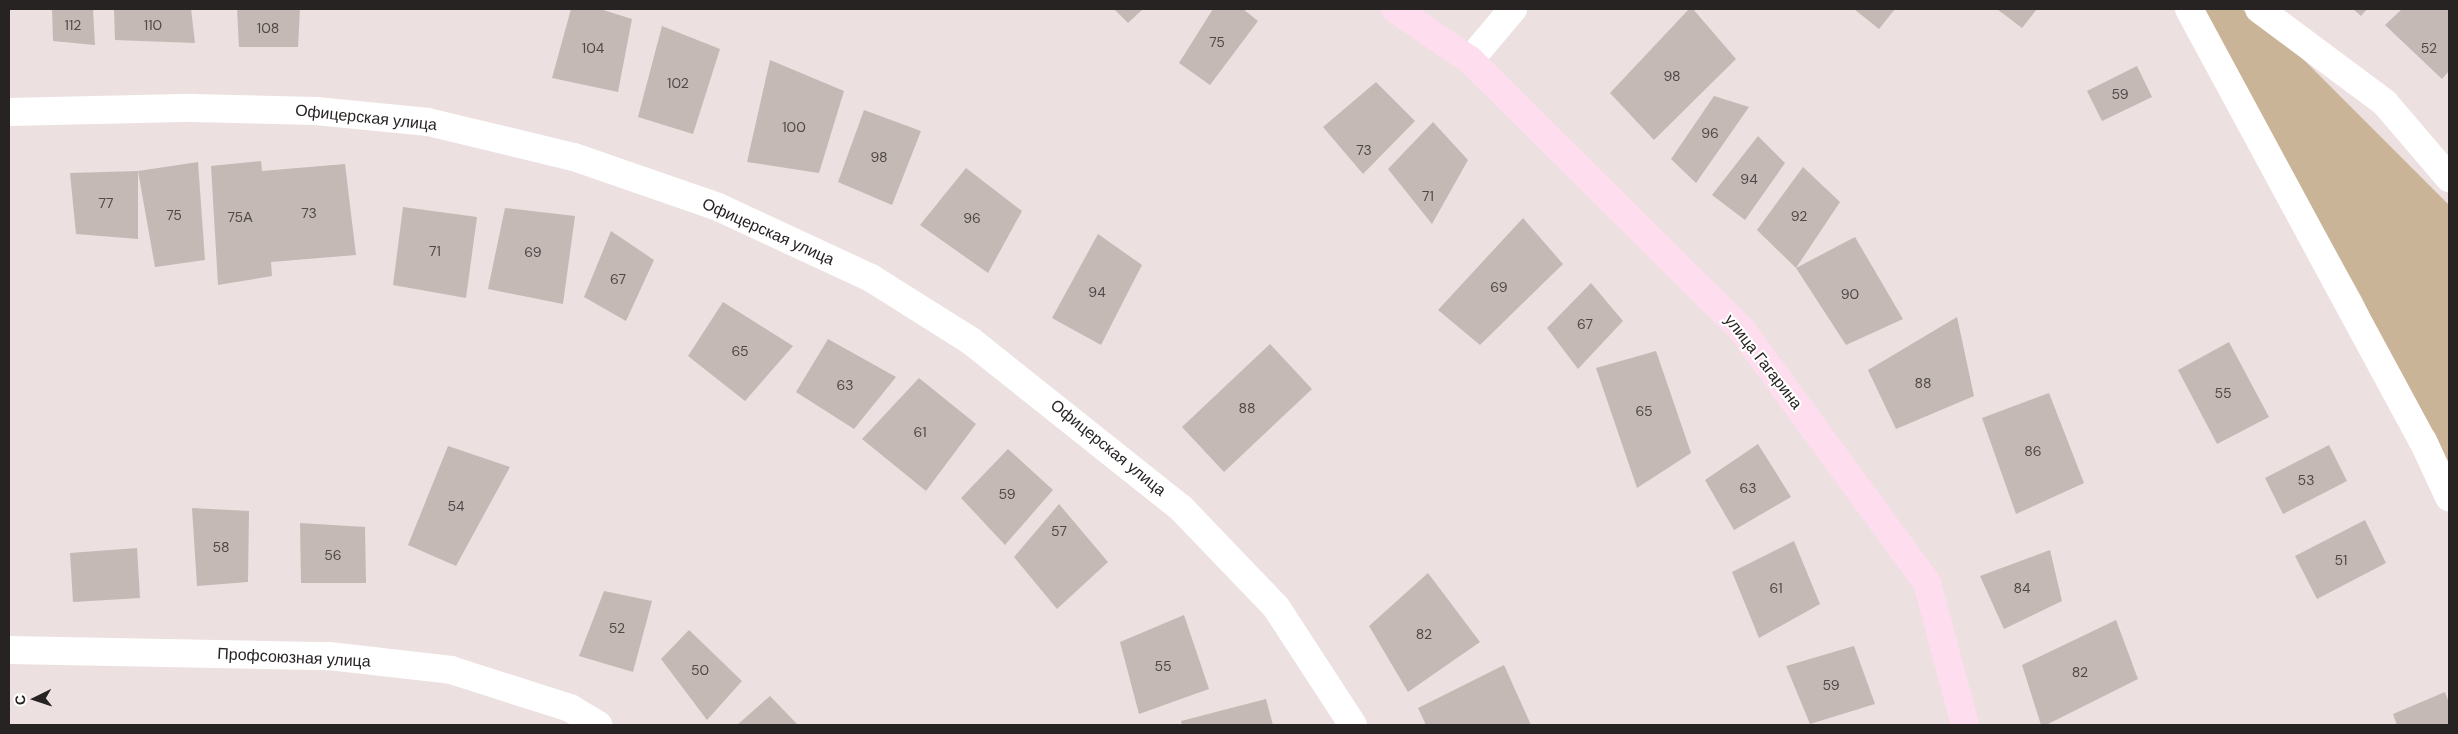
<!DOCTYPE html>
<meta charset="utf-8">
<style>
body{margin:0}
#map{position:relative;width:2458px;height:734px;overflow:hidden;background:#ede0e0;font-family:"DM Sans",sans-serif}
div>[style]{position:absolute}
.green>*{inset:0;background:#cab497}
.building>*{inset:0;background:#c4b9b4}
.minor>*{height:28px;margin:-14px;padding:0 14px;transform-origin:14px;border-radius:14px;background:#fff}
.secondary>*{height:28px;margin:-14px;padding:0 14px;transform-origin:14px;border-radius:14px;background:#feddee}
span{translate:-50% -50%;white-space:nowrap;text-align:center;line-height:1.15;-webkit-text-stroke:4px #fff;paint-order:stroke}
.number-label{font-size:14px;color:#4f4847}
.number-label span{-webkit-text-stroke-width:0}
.street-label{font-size:16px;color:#282323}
.frame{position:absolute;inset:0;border:10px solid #282323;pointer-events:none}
.north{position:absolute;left:10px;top:674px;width:50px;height:50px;-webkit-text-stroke:4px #fff;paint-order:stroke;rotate:266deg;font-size:14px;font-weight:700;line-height:20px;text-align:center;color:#282323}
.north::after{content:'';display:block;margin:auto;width:18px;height:22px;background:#282323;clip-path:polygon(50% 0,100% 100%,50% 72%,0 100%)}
</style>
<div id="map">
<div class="green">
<i style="clip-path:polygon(2200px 9px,2241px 9px,2274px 30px,2449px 205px,2449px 480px,2362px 298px)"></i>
</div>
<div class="building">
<i style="clip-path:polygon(52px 9px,93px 9px,95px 45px,53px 41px)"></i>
<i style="clip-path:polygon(114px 9px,191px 9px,195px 43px,115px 40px)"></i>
<i style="clip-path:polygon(237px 9px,300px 9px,298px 47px,239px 47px)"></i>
<i style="clip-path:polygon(571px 9px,600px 9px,632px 19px,618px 92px,552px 78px)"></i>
<i style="clip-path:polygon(1114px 9px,1143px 9px,1128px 23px)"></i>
<i style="clip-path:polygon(1213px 9px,1243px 9px,1258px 21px,1210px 85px,1179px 63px)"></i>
<i style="clip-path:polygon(1689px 9px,1693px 9px,1736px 59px,1654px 140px,1610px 93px)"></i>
<i style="clip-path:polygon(1854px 9px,1895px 9px,1879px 29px)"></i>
<i style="clip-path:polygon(1997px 9px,2037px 9px,2022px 28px)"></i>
<i style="clip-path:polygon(2353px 9px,2367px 9px,2361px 16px)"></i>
<i style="clip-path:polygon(2402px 9px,2449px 9px,2449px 71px,2442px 79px,2385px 25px)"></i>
<i style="clip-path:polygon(662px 26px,720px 49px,693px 134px,638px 117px)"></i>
<i style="clip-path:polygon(770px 60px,844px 91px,819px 173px,747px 162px)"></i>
<i style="clip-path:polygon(2137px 66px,2152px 97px,2102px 121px,2087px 91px)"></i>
<i style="clip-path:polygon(1376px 82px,1415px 121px,1363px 174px,1323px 127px)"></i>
<i style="clip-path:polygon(1714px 96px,1749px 107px,1696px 183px,1671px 159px)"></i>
<i style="clip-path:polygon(864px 110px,921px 131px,892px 205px,838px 182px)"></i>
<i style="clip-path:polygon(1433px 122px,1468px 160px,1432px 224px,1388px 169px)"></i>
<i style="clip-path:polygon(1758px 136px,1785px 163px,1745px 220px,1712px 195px)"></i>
<i style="clip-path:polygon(261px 161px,262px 171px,345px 164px,356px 255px,271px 262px,272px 276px,218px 285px,211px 166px)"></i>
<i style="clip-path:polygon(198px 162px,205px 260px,155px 267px,138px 171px)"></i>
<i style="clip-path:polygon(1803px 167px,1840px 202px,1796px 268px,1757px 230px)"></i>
<i style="clip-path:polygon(966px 168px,1022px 211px,988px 273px,920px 225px)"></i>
<i style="clip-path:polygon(138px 171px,138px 239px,76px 234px,70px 173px)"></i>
<i style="clip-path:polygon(403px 207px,477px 217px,466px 298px,393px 285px)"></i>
<i style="clip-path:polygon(505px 208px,575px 216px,563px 304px,488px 289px)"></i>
<i style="clip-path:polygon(1523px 218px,1563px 264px,1480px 345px,1438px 310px)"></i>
<i style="clip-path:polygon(611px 231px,654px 260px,626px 321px,584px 297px)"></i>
<i style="clip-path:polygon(1098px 234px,1142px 265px,1101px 345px,1052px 318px)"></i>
<i style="clip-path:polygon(1855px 237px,1903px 319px,1846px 345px,1796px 268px)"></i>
<i style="clip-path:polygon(1591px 283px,1623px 321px,1578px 369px,1547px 328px)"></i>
<i style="clip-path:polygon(723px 302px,793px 346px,745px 401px,688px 356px)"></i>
<i style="clip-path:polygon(1957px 317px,1974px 396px,1896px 429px,1868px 370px)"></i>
<i style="clip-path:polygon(828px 339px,896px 377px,854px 429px,796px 392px)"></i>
<i style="clip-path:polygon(2229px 342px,2269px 417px,2217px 444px,2178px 370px)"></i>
<i style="clip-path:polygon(1270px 344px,1312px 389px,1224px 472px,1182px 427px)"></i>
<i style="clip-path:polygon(1656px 351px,1691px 453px,1637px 488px,1596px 368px)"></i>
<i style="clip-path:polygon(919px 378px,976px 424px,926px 491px,862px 439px)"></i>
<i style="clip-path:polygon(2049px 393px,2084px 483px,2016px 514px,1982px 418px)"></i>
<i style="clip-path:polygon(1758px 444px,1791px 497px,1734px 530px,1705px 480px)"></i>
<i style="clip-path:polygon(2329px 445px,2347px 481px,2283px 514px,2265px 478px)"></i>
<i style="clip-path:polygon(448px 446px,510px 467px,456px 566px,408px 545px)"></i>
<i style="clip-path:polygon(1008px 449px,1053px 490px,1005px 545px,961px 498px)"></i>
<i style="clip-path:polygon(1059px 504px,1108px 562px,1057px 609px,1014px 557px)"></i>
<i style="clip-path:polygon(192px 508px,249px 511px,248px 582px,197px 586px)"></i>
<i style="clip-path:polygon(2365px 520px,2386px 563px,2317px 599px,2295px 556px)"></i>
<i style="clip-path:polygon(300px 523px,365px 527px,366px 583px,301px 583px)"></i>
<i style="clip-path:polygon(1794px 541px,1820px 604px,1759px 638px,1732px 572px)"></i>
<i style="clip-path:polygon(137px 548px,140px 598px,73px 602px,70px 553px)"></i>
<i style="clip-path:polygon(2050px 550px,2062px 601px,2004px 629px,1980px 576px)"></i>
<i style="clip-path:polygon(1428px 573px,1480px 642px,1408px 692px,1369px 626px)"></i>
<i style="clip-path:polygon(604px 591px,652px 601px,633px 672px,579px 656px)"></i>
<i style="clip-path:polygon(1184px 615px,1209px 689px,1139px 714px,1120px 642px)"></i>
<i style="clip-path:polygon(2116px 620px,2138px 679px,2046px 725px,2041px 725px,2022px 665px)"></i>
<i style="clip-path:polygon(689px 630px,742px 681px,707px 720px,661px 659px)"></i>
<i style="clip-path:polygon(1854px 646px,1875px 704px,1810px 724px,1786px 666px)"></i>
<i style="clip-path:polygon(1504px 665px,1531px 725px,1426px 725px,1418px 708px)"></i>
<i style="clip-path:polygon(2445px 692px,2449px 703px,2449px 725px,2397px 725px,2393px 714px)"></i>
<i style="clip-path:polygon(770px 696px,798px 725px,737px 725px)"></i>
<i style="clip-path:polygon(1266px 699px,1273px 725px,1182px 725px,1181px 721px)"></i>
</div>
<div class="minor">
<i style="left:2189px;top:9px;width:491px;rotate:61.6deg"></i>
<i style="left:2423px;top:441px;width:62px;rotate:65.1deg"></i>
<i style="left:2259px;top:9px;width:157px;rotate:36.7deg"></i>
<i style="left:2385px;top:103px;width:99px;rotate:49.5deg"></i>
<i style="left:1470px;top:60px;width:67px;rotate:-49.9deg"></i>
<i style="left:9px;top:112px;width:183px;rotate:-1.3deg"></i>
<i style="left:192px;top:108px;width:124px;rotate:1.4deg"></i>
<i style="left:316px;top:111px;width:113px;rotate:5.6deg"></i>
<i style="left:428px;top:122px;width:150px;rotate:13.5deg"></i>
<i style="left:574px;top:157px;width:152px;rotate:19.1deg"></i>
<i style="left:718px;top:207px;width:169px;rotate:24.9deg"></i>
<i style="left:871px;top:278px;width:118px;rotate:32.2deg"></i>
<i style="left:971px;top:341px;width:268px;rotate:38.5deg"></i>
<i style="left:1181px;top:508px;width:137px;rotate:46.2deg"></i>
<i style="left:1276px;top:607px;width:141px;rotate:56.9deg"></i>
<i style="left:9px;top:650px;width:320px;rotate:1.1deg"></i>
<i style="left:329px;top:656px;width:123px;rotate:6.5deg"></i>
<i style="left:451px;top:670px;width:125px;rotate:17.7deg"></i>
<i style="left:570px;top:708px;width:33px;rotate:31deg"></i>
</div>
<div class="secondary">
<i style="left:1395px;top:9px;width:91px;rotate:34.2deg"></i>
<i style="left:1470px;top:60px;width:383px;rotate:44.8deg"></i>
<i style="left:1742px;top:330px;width:313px;rotate:53.8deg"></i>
<i style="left:1927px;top:583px;width:147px;rotate:75deg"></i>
</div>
<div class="number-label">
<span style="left:73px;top:25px">112</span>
<span style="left:153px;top:25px">110</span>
<span style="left:268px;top:28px">108</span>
<span style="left:1217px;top:42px">75</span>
<span style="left:593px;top:48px">104</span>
<span style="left:2429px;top:48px">52</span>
<span style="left:1672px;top:76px">98</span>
<span style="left:678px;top:83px">102</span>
<span style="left:2120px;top:94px">59</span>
<span style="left:794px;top:127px">100</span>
<span style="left:1710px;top:133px">96</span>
<span style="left:1364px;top:150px">73</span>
<span style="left:879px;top:157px">98</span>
<span style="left:1749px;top:179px">94</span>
<span style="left:1428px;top:196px">71</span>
<span style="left:106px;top:203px">77</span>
<span style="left:309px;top:213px">73</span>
<span style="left:174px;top:215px">75</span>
<span style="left:1799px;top:216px">92</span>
<span style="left:240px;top:217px">75А</span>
<span style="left:972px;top:218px">96</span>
<span style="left:435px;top:251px">71</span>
<span style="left:533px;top:252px">69</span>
<span style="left:618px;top:279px">67</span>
<span style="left:1499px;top:287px">69</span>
<span style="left:1097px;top:292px">94</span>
<span style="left:1850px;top:294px">90</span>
<span style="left:1585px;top:324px">67</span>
<span style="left:740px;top:351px">65</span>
<span style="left:1923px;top:383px">88</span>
<span style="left:845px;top:385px">63</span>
<span style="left:2223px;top:393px">55</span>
<span style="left:1247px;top:408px">88</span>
<span style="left:1644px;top:411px">65</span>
<span style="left:920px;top:432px">61</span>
<span style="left:2033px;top:451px">86</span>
<span style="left:2306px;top:480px">53</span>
<span style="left:1748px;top:488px">63</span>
<span style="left:1007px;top:494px">59</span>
<span style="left:456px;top:506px">54</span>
<span style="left:1059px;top:531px">57</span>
<span style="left:221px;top:547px">58</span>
<span style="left:333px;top:555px">56</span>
<span style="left:2341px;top:560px">51</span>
<span style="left:1776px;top:588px">61</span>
<span style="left:2022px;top:588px">84</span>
<span style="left:617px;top:628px">52</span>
<span style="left:1424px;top:634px">82</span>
<span style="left:1163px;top:666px">55</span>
<span style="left:700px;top:670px">50</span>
<span style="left:2080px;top:672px">82</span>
<span style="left:1831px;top:685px">59</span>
</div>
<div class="street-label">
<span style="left:366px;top:118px;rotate:6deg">Офицерская улица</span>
<span style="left:768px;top:232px;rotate:24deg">Офицерская улица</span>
<span style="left:1763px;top:362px;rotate:52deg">улица Гагарина</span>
<span style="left:1108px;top:448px;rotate:39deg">Офицерская улица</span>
<span style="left:294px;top:658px;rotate:3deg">Профсоюзная улица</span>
</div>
<div class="frame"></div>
<div class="north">С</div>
</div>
